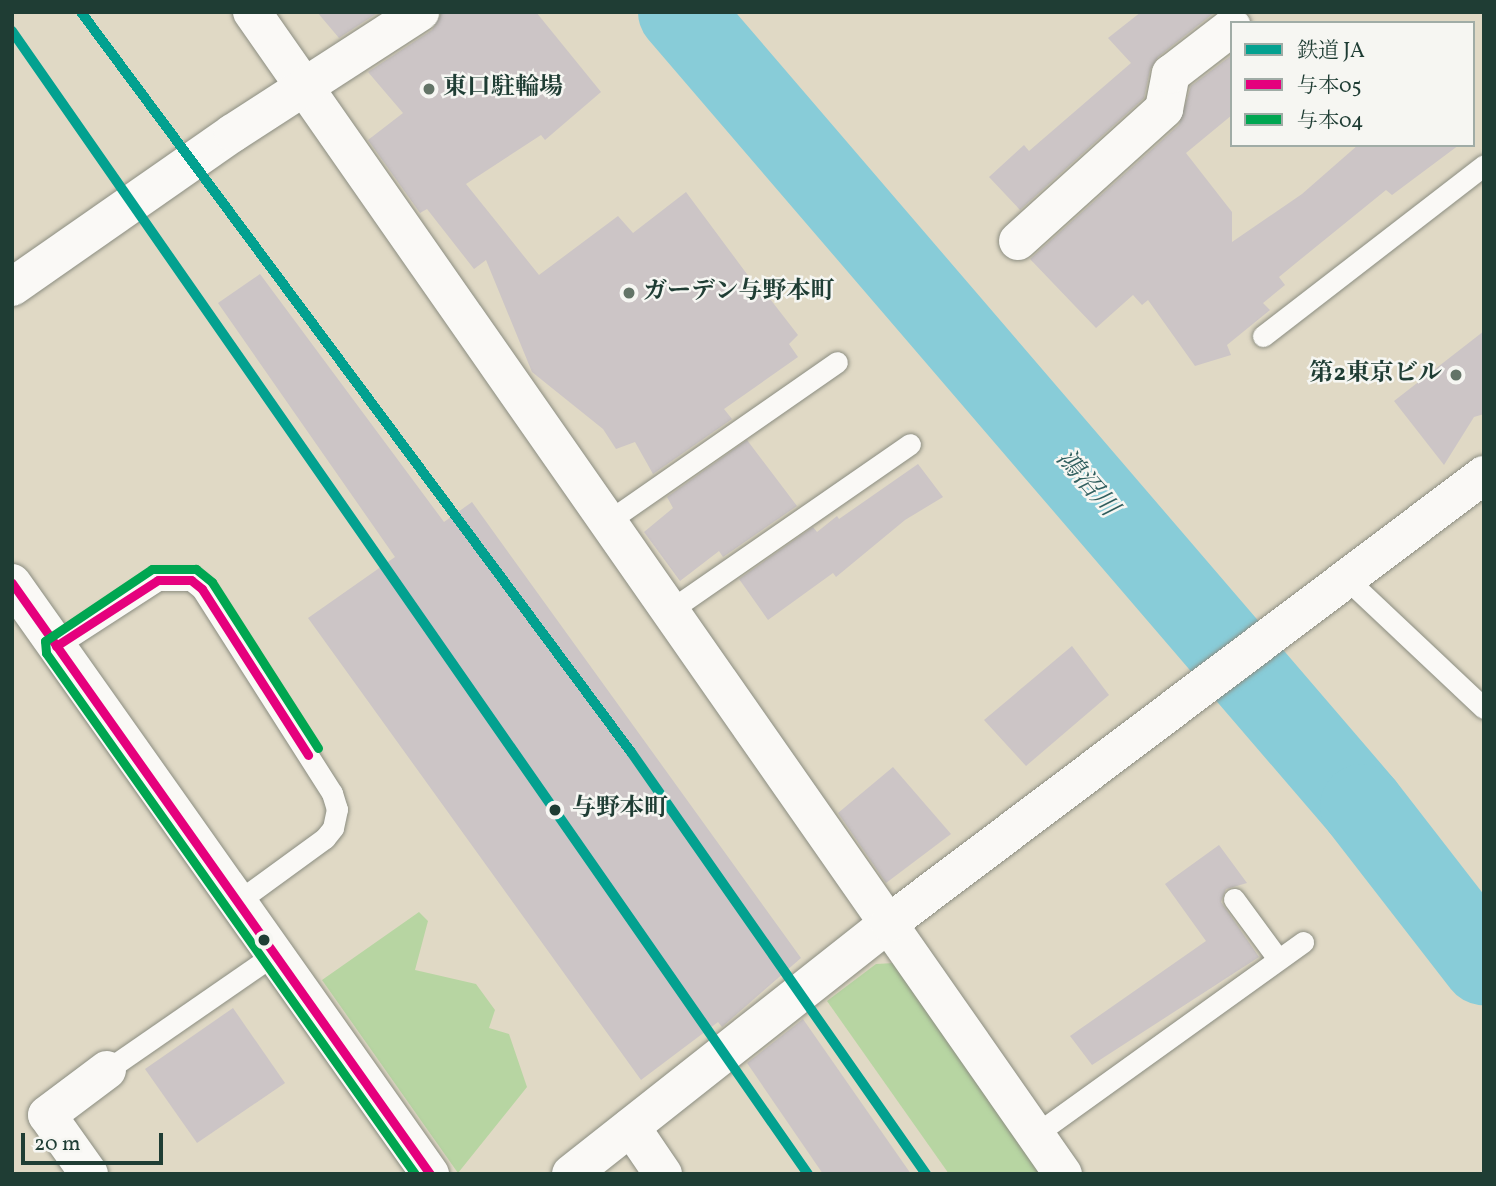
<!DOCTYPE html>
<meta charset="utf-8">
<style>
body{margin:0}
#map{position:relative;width:1496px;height:1186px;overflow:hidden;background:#e0d9c5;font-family:Vollkorn,"Noto Serif JP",serif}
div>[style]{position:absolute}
.green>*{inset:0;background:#b7d5a2}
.river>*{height:84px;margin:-42px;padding:0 42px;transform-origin:42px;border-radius:42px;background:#88ccd8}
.building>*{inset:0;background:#ccc5c6}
.roads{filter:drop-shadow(0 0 2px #8b8d81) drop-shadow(0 0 2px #8b8d81)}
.service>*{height:21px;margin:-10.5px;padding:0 10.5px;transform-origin:10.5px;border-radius:10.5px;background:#faf9f6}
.minor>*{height:38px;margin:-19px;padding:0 19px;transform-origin:19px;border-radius:19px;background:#faf9f6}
.tertiary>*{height:38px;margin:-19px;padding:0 19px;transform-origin:19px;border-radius:19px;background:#faf9f6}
.bus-1>*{height:9px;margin:-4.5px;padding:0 4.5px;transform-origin:4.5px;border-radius:4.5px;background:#e5007d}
.bus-2>*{height:9px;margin:-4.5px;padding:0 4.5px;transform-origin:4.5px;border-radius:4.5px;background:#00a651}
.rail-1>*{height:10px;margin:-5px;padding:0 5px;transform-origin:5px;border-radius:5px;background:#03a190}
.dots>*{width:19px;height:19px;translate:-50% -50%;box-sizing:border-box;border:4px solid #f6f6f2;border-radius:50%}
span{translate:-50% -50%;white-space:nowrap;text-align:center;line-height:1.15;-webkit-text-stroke:5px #f6f6f2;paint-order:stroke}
.poi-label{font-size:24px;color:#1f3d34;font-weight:700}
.left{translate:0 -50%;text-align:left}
.right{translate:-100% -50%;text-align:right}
.stop-label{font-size:24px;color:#1f3d34;font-weight:700}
.water-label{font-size:26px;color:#305f5f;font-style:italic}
.frame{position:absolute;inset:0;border:14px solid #1f3d34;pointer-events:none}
.legend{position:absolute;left:1230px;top:21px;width:245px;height:126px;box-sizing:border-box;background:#f6f6f2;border:2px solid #a0aca6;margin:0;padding:9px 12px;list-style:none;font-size:21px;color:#1f3d34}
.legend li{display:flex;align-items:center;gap:14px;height:35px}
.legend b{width:35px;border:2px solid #a0aca6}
.scale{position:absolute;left:21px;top:1133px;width:142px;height:32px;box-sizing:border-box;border:4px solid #1f3d34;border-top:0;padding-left:9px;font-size:21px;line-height:24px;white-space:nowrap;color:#1f3d34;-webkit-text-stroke:5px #f6f6f2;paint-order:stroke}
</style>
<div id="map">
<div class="green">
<i style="clip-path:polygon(419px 912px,428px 921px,415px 970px,476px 984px,495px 1010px,489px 1028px,509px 1034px,527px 1087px,458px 1173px,322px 980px)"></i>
<i style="clip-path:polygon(894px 963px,1041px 1174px,949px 1174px,827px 1001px,876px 964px)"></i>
</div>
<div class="river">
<i style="left:680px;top:12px;width:1047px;rotate:49.34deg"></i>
<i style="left:1362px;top:806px;width:199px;rotate:52.2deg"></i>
</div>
<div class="building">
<i style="clip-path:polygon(317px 12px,379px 12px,339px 38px)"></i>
<i style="clip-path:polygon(442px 12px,536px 12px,601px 92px,545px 140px,541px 135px,466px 184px,539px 275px,618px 216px,633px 233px,686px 192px,764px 297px,767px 295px,798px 335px,789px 344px,798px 357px,724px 409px,732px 419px,653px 474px,635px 442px,616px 449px,603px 429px,532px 372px,486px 260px,474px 269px,427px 209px,420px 213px,368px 140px,403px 113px,368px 72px,432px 30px)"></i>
<i style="clip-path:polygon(1141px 12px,1215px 12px,1158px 57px,1150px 70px,1144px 98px,1020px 210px,989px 177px,1024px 145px,1029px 151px,1131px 63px,1108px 38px)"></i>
<i style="clip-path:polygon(1232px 55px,1232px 115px,1186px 153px,1232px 212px,1232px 242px,1302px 194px,1358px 145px,1459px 145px,1392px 195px,1386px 190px,1296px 263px,1279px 277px,1285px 285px,1263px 303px,1270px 310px,1227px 345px,1231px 355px,1195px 366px,1148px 300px,1142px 305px,1133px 295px,1096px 328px,1030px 259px,1179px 125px,1191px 86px)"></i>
<i style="clip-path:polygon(260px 274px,444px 522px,472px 502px,801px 958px,722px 1027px,718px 1022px,641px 1080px,308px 618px,395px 557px,218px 303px)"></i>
<i style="clip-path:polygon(1484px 331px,1484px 414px,1474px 417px,1444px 465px,1394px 401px)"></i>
<i style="clip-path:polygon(747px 440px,797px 506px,723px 557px,719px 551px,680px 581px,644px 532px,673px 508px,667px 497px)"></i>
<i style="clip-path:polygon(918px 464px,943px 497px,905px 520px,836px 577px,833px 573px,768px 620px,739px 579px,813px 527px,817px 532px,837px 516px,839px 519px)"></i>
<i style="clip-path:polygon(1072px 646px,1109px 695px,1026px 766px,984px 720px)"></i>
<i style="clip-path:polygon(893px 767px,951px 834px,886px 883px,838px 813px)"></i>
<i style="clip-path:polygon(1219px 845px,1247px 883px,1226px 889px,1221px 902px,1259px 957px,1092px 1065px,1070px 1036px,1206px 941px,1165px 884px)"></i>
<i style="clip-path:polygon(233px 1008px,285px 1083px,197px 1143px,145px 1069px)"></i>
<i style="clip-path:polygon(803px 1019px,911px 1174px,823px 1174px,747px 1063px)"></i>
</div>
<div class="roads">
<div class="service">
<i style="left:1263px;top:336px;width:279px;rotate:-37.7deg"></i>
<i style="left:607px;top:522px;width:280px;rotate:-34.8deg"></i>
<i style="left:1349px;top:581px;width:185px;rotate:43.3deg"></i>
<i style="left:669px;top:611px;width:293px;rotate:-34.7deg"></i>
<i style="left:56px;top:646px;width:121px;rotate:-32.9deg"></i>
<i style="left:158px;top:580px;width:33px"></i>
<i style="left:191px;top:580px;width:14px;rotate:39deg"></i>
<i style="left:202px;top:589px;width:242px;rotate:57.5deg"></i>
<i style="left:332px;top:793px;width:17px;rotate:73deg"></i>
<i style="left:337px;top:809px;width:19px;rotate:102deg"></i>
<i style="left:333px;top:828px;width:13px;rotate:129deg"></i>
<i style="left:325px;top:838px;width:110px;rotate:143.9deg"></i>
<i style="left:1234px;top:899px;width:74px;rotate:53.7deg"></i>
<i style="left:107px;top:1070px;width:202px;rotate:-34.7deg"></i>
<i style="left:1036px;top:1134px;width:329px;rotate:-35.7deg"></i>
</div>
<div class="minor">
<i style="left:252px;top:12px;width:1417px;rotate:55.09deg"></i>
<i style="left:1018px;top:241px;width:197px;rotate:-42.1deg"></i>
<i style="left:1164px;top:109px;width:36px;rotate:-79deg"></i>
<i style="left:1171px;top:74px;width:77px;rotate:-37.6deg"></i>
<i style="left:12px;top:287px;width:269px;rotate:-34.9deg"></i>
<i style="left:233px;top:133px;width:223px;rotate:-32.9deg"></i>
<i style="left:631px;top:1127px;width:57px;rotate:55.8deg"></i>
<i style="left:89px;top:1174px;width:72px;rotate:-125.4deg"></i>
<i style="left:47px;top:1115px;width:75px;rotate:-36.9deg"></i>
<i style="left:571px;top:1174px;width:405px;rotate:-38.3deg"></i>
<i style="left:889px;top:923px;width:745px;rotate:-36.98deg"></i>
</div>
<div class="tertiary">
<i style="left:12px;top:583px;width:724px;rotate:54.73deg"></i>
</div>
</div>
<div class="bus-1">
<i style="left:12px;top:583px;width:724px;rotate:54.73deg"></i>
<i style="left:56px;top:646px;width:121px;rotate:-32.9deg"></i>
<i style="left:158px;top:580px;width:33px"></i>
<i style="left:191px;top:580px;width:14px;rotate:39deg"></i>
<i style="left:202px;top:589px;width:197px;rotate:57.4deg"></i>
</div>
<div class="bus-2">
<i style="left:318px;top:748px;width:197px;rotate:-122.6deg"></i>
<i style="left:212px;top:582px;width:21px;rotate:-141deg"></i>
<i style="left:196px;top:569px;width:44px;rotate:180deg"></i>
<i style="left:152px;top:569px;width:129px;rotate:146.1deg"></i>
<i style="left:45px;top:641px;width:12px;rotate:85deg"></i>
<i style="left:46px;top:653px;width:638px;rotate:54.69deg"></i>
</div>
<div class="rail-1">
<i style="left:81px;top:12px;width:922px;rotate:53.38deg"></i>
<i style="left:631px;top:752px;width:515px;rotate:55.04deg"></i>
<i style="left:12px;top:31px;width:1393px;rotate:55.15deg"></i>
</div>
<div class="dots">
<i style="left:429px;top:89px;background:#637467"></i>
<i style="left:629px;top:293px;background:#637467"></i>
<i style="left:1456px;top:375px;background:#637467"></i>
<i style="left:555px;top:810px;background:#1f3d34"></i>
<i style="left:264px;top:940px;background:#1f3d34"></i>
</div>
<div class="poi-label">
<span class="left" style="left:443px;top:89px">東口駐輪場</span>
<span class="left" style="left:643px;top:293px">ガーデン与野本町</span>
<span class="right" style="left:1442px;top:375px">第2東京ビル</span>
</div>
<div class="stop-label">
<span class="left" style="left:572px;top:810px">与野本町</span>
</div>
<div class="water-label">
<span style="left:1086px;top:484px;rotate:49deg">鴻沼川</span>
</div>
<div class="frame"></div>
<ul class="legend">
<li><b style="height:9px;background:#03a190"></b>鉄道 JA</li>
<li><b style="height:9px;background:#e5007d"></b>与本05</li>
<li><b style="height:9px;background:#00a651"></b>与本04</li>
</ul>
<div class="scale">20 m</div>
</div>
